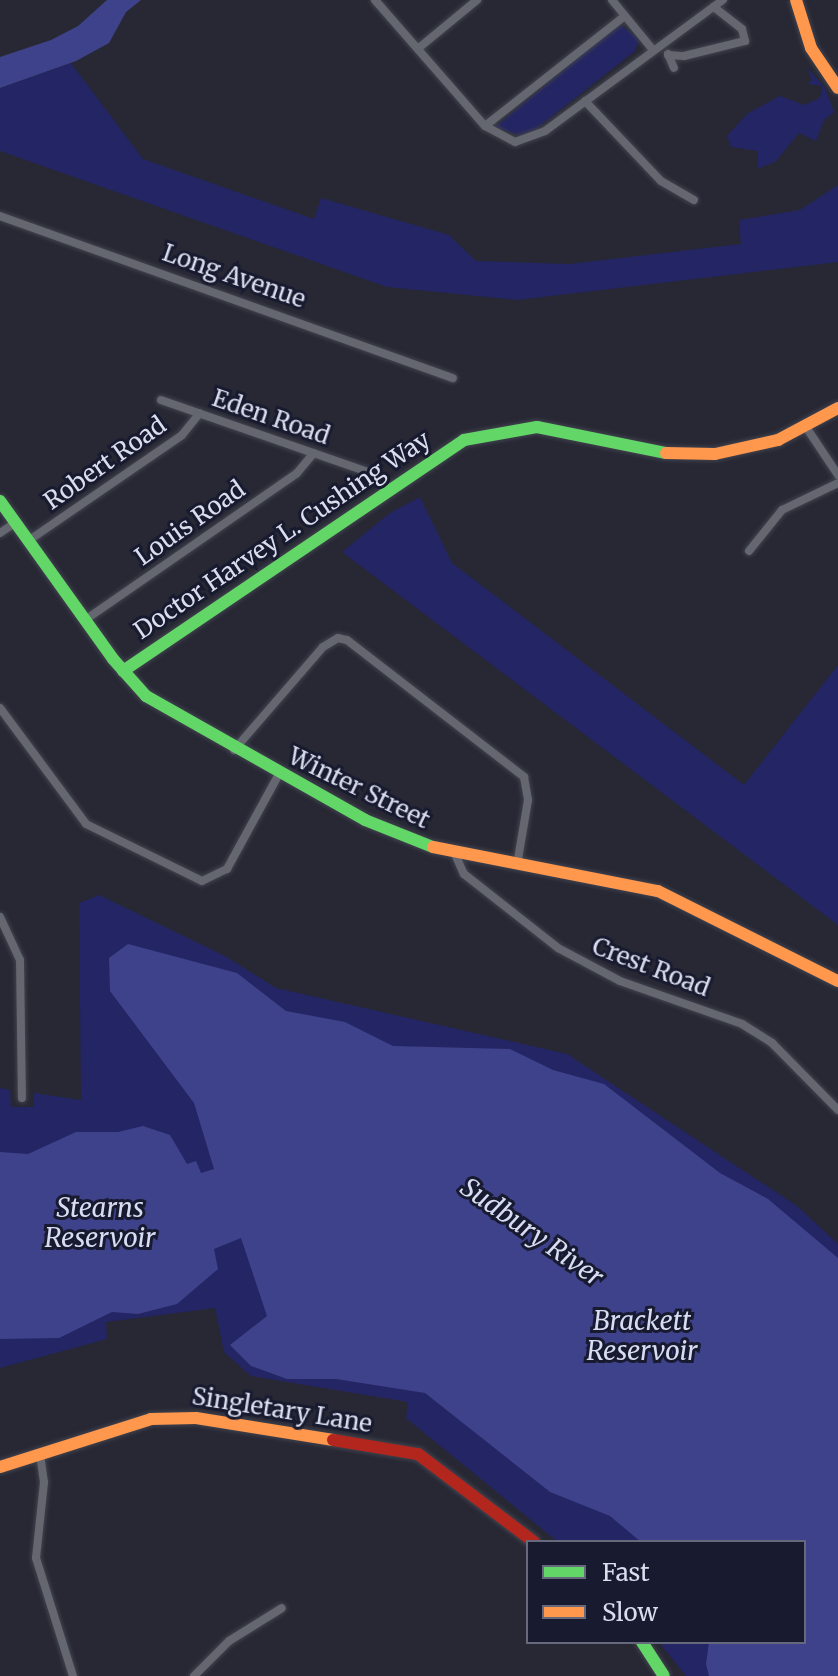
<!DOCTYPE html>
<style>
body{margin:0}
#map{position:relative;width:838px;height:1676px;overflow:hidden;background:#272834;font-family:Merriweather,serif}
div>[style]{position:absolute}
.green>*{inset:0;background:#242564}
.water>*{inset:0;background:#3e428b}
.roads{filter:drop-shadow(0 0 2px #41434e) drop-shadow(0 0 2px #41434e)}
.street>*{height:8px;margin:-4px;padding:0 4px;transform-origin:4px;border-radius:4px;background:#646670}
.fast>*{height:12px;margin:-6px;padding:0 6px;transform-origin:6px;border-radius:6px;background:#63d668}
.slow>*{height:12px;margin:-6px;padding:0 6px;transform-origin:6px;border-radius:6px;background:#ff974d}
.jam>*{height:12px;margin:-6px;padding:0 6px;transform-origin:6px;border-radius:6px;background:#b3261e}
span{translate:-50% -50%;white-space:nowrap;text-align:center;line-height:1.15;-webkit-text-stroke:6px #181a30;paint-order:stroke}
.street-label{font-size:24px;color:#daddec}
.water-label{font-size:26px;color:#d8ddf4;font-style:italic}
.legend{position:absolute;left:526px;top:1540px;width:280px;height:104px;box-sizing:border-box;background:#181a30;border:2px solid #66687b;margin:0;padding:10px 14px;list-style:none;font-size:24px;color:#daddec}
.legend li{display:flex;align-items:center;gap:16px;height:40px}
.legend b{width:40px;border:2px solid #66687b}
</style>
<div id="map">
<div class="green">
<i style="clip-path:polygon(619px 24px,639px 39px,635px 51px,536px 129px,519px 135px,495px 127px)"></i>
<i style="clip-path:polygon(71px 63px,143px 159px,314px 219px,321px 198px,449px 235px,476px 261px,569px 264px,741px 244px,739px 220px,800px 210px,838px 185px,838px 262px,517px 300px,387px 287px,0 151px,0 88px)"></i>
<i style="clip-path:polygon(807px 67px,825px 88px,834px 112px,824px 120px,816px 141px,799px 133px,775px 162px,757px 169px,758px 151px,731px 147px,727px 136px,747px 114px,780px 96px,804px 105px,820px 98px,822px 86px,808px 84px,812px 80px)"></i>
<i style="clip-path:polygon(420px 497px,452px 563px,744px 785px,838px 665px,838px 925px,342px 552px,390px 513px)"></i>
<i style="clip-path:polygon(99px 895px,225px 956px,276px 988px,567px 1054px,797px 1206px,838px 1244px,838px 1676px,686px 1676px,659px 1642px,804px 1642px,804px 1542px,558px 1542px,406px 1418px,408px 1402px,251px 1376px,224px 1352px,215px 1308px,106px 1322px,107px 1339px,0 1368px,0 1088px,10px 1090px,11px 1107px,34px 1107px,34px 1093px,81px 1100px,79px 903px)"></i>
</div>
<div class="water">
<i style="clip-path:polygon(107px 0,141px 0,126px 12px,109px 43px,76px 61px,0 88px,0 57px,51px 40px,78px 26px)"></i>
<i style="clip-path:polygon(128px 944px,237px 973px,286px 1011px,345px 1022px,393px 1046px,510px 1049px,553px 1070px,604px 1084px,720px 1173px,768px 1199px,838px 1258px,838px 1676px,709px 1676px,706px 1664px,709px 1642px,804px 1642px,804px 1542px,641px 1542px,610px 1516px,550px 1492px,425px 1393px,336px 1379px,287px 1379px,251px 1366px,230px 1345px,267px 1316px,241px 1238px,214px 1249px,218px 1269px,177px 1304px,138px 1314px,112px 1312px,59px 1338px,0 1339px,0 1152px,28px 1154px,76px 1132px,118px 1132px,143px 1126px,170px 1135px,187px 1164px,196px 1161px,201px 1173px,214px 1169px,194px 1103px,110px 991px,109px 958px)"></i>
</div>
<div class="roads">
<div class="street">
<i style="left:375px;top:0;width:167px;rotate:48.9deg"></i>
<i style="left:485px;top:126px;width:34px;rotate:28deg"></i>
<i style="left:515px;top:142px;width:32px;rotate:-20deg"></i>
<i style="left:545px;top:131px;width:221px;rotate:-36.4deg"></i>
<i style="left:612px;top:0;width:65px;rotate:50.6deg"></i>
<i style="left:420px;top:47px;width:74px;rotate:-39.5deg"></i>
<i style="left:668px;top:54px;width:15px;rotate:67deg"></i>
<i style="left:668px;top:55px;width:16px;rotate:4deg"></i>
<i style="left:684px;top:56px;width:63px;rotate:-13.8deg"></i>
<i style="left:745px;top:41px;width:12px;rotate:-104deg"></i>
<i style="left:742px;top:29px;width:36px;rotate:-142deg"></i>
<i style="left:585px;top:101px;width:110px;rotate:46.5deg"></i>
<i style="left:661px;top:181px;width:38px;rotate:30deg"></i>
<i style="left:485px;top:126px;width:178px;rotate:-38.2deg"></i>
<i style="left:0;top:216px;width:481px;rotate:19.7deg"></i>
<i style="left:161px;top:400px;width:219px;rotate:19.2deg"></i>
<i style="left:806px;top:427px;width:58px;rotate:56.3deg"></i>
<i style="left:0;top:533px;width:18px;rotate:-34deg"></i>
<i style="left:28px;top:541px;width:187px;rotate:-34.5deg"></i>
<i style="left:182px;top:435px;width:28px;rotate:-51deg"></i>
<i style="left:749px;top:551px;width:53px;rotate:-51.2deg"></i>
<i style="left:782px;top:510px;width:62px;rotate:-25.7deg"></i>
<i style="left:85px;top:620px;width:258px;rotate:-34.7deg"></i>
<i style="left:297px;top:473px;width:26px;rotate:-50deg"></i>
<i style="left:0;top:708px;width:144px;rotate:53.4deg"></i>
<i style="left:86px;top:824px;width:129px;rotate:26.2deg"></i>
<i style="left:202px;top:881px;width:28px;rotate:-26deg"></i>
<i style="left:227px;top:869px;width:108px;rotate:-61.3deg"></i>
<i style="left:234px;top:750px;width:136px;rotate:-49.2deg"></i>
<i style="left:323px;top:647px;width:17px;rotate:-31deg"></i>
<i style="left:338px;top:638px;width:9px;rotate:13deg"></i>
<i style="left:347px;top:640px;width:224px;rotate:37.7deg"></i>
<i style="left:524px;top:777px;width:23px;rotate:80deg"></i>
<i style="left:528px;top:800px;width:66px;rotate:99.6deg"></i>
<i style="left:455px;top:854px;width:22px;rotate:66deg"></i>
<i style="left:464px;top:874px;width:120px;rotate:38.2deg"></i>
<i style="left:558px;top:948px;width:70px;rotate:28deg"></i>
<i style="left:620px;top:981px;width:129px;rotate:19.4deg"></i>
<i style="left:742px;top:1024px;width:36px;rotate:32deg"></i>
<i style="left:772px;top:1043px;width:94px;rotate:45.4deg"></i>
<i style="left:0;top:917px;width:47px;rotate:65.1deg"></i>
<i style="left:20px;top:960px;width:138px;rotate:89.2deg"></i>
<i style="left:40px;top:1454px;width:28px;rotate:82deg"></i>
<i style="left:44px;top:1482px;width:76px;rotate:96deg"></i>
<i style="left:36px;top:1558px;width:124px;rotate:72.6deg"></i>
<i style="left:194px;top:1676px;width:49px;rotate:-45deg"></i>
<i style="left:229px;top:1641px;width:62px;rotate:-31.9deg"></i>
</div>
<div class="fast">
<i style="left:0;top:501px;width:194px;rotate:54.4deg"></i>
<i style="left:113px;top:659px;width:50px;rotate:48.3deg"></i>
<i style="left:146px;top:696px;width:252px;rotate:29.5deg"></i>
<i style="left:365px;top:820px;width:73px;rotate:21.7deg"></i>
<i style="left:123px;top:671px;width:412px;rotate:-34.1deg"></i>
<i style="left:464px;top:440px;width:74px;rotate:-10.1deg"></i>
<i style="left:537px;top:427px;width:132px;rotate:11.4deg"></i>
<i style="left:642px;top:1642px;width:40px;rotate:57.1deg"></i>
</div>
<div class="slow">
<i style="left:796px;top:0;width:50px;rotate:72.6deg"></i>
<i style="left:811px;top:48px;width:48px;rotate:56deg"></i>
<i style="left:666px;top:453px;width:49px;rotate:1.2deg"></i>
<i style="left:715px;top:454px;width:65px;rotate:-12.5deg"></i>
<i style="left:778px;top:440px;width:68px;rotate:-28.1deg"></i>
<i style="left:433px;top:847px;width:229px;rotate:11.1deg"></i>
<i style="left:658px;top:891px;width:201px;rotate:26.6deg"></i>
<i style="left:0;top:1467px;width:158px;rotate:-17.6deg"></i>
<i style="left:151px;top:1419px;width:45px;rotate:-1.3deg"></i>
<i style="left:196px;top:1418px;width:139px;rotate:9.1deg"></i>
</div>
<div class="jam">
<i style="left:333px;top:1440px;width:86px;rotate:9.4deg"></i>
<i style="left:418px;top:1454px;width:146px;rotate:37.2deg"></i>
</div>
</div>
<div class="street-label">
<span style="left:234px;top:276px;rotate:19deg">Long Avenue</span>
<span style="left:271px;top:417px;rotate:19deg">Eden Road</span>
<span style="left:105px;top:463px;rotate:-35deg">Robert Road</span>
<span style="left:190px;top:523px;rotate:-35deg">Louis Road</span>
<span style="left:282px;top:535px;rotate:-34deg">Doctor Harvey L. Cushing Way</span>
<span style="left:359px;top:788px;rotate:26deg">Winter Street</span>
<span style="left:651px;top:967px;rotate:21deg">Crest Road</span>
<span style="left:282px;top:1410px;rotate:9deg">Singletary Lane</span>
</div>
<div class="water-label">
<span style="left:100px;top:1223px">Stearns<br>Reservoir</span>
<span style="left:532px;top:1232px;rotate:35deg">Sudbury River</span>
<span style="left:642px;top:1336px">Brackett<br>Reservoir</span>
</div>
<ul class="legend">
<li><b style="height:10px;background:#63d668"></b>Fast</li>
<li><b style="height:10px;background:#ff974d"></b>Slow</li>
</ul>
</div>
